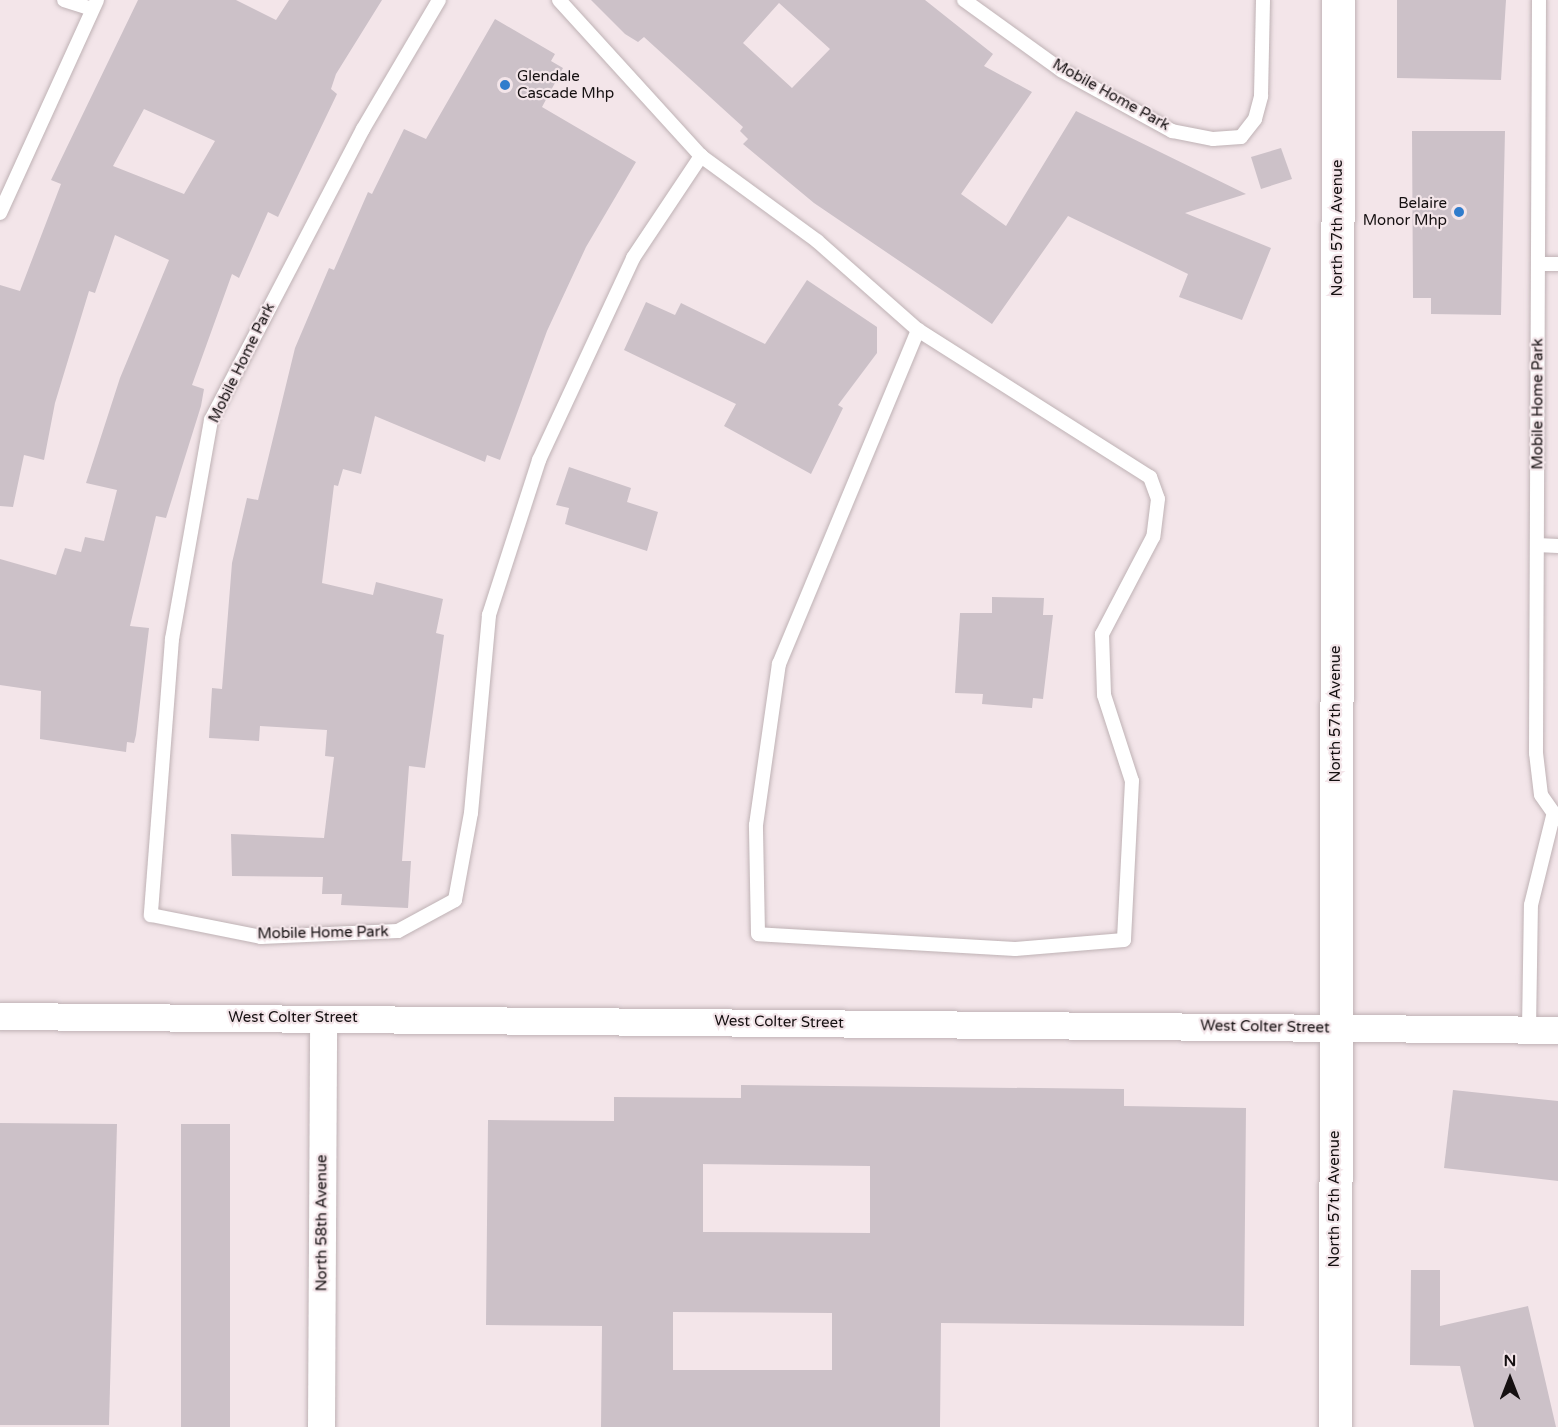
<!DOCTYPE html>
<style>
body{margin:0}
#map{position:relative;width:1558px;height:1427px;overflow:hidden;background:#f3e5e9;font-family:"Varela Round",sans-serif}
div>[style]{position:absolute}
.building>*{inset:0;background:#ccc1c8}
.roads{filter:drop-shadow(0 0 2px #bfb2b5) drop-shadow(0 0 2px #bfb2b5)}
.service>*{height:14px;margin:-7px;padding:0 7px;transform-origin:7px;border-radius:7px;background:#fff}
.minor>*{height:27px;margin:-13.5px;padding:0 13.5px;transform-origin:13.5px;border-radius:13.5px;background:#fff}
.tertiary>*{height:33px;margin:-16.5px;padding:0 16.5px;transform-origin:16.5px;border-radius:16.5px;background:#fff}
.dots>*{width:16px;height:16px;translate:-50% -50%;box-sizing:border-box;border:3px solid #f3e5e9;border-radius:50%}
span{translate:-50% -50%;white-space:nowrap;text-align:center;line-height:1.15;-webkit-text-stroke:4.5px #f3e5e9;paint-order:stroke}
.poi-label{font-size:15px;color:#151011}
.left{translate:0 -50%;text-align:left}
.right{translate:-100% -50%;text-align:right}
.street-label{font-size:15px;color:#151011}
.north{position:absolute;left:1480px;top:1349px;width:60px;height:60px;-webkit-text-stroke:4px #f3e5e9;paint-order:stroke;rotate:0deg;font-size:16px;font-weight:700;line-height:24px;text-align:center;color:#151011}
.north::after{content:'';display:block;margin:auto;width:21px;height:27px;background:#151011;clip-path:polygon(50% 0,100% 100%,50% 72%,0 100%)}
</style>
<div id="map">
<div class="building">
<i style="clip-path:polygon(evenodd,138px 0,236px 0,276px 20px,289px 0,382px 0,336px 74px,331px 89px,337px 94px,278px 217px,268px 212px,239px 278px,232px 274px,192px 385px,204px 389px,201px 406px,166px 518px,156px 516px,130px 626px,149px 628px,136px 735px,134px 743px,127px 742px,126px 752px,40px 739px,41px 691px,0 685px,0 559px,56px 575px,65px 548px,81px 552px,85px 537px,104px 541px,117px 490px,86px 483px,120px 378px,169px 260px,115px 235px,95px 293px,89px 291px,55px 403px,44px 460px,24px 455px,13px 507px,0 506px,0 285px,20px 291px,61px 184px,51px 180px,138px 0,144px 109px,215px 141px,184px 194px,113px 166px,144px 109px)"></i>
<i style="clip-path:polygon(evenodd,591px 0,925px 0,993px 54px,984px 66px,1032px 92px,961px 194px,1006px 226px,1076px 111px,1246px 194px,1185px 213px,1271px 248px,1242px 320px,1179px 297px,1188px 274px,1068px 216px,992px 324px,814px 203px,743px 144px,748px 139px,740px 131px,743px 127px,644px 37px,638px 42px,625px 34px,591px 0,779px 3px,830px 49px,792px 88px,743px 43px,779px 3px)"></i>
<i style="clip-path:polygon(1397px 0,1506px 0,1501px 80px,1397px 78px)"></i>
<i style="clip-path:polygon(495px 19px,555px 54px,551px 61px,563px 68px,542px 107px,636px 162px,586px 247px,547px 331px,500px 460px,487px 455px,485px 462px,375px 416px,361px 474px,343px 469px,338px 486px,334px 485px,322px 583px,373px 595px,376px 582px,443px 599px,436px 633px,444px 635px,425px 768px,409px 766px,402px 861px,411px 861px,408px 908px,341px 905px,342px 894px,322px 894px,323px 877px,232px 876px,231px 834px,324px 838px,334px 757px,325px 756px,327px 730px,260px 726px,259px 741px,209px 738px,212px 688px,222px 689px,232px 563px,247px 498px,258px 500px,295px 348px,329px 268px,334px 270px,368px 192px,372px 194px,404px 129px,426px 139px)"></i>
<i style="clip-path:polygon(1412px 131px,1505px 131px,1501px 315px,1431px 314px,1431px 298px,1413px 298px)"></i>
<i style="clip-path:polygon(1281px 148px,1292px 179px,1261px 189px,1251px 157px)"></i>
<i style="clip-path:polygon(807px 280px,877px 327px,877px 353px,838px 405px,843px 408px,811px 474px,724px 426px,736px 404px,624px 350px,646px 302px,675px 315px,681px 303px,765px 344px)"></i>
<i style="clip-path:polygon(569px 467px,631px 488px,627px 502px,658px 512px,647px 551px,565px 524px,569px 508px,556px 505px)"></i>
<i style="clip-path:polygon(992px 597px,1044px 598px,1043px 615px,1053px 615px,1043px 699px,1033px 698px,1032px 708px,982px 704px,983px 694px,955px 693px,960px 613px,992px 613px)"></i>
<i style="clip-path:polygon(evenodd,741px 1085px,1124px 1089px,1124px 1106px,1246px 1108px,1244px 1326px,941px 1323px,940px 1427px,601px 1427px,602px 1326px,486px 1325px,488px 1120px,614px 1121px,614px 1097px,741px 1098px,741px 1085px,703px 1164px,870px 1166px,870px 1233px,703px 1232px,703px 1164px,741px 1085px,673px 1312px,832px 1313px,832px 1370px,673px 1370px,673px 1312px)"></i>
<i style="clip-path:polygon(1453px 1090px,1558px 1101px,1558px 1181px,1444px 1168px)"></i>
<i style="clip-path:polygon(0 1123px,117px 1124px,109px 1425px,0 1425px)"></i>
<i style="clip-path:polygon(181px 1124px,230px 1124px,230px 1427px,181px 1427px)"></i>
<i style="clip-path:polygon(1411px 1270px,1440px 1270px,1440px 1326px,1528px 1306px,1556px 1427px,1474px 1427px,1460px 1366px,1410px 1365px)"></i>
</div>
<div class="roads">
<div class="service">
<i style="left:64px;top:0;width:29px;rotate:18deg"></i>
<i style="left:439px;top:0;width:150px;rotate:120.5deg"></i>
<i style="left:363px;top:129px;width:328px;rotate:117.6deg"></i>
<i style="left:211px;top:420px;width:222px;rotate:100.1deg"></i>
<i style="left:172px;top:639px;width:277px;rotate:94.4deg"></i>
<i style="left:151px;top:915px;width:112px;rotate:11.3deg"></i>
<i style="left:261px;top:937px;width:137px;rotate:-2.5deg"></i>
<i style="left:398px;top:931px;width:65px;rotate:-28.5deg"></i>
<i style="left:455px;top:900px;width:88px;rotate:-79.6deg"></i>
<i style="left:471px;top:813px;width:199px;rotate:-84.8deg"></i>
<i style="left:489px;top:615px;width:163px;rotate:-72.1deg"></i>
<i style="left:539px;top:460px;width:223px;rotate:-65deg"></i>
<i style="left:633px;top:258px;width:123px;rotate:-56.3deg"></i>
<i style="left:559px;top:0;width:211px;rotate:47.7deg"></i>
<i style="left:701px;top:156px;width:144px;rotate:36.2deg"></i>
<i style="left:817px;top:241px;width:135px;rotate:41.4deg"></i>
<i style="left:964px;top:0;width:120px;rotate:35.8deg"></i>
<i style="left:1061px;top:70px;width:127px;rotate:28.8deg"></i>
<i style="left:1172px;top:131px;width:42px;rotate:11deg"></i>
<i style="left:1213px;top:139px;width:28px;rotate:-4deg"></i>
<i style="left:1241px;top:137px;width:23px;rotate:-52deg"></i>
<i style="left:1255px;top:119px;width:24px;rotate:-75deg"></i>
<i style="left:1261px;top:96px;width:96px;rotate:-88.8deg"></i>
<i style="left:1539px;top:0;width:753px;rotate:90.23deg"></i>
<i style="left:1536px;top:753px;width:42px;rotate:83.2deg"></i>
<i style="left:1541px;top:795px;width:29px;rotate:55deg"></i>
<i style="left:0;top:213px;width:234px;rotate:-65.5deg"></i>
<i style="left:1538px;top:264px;width:20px"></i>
<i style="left:918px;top:330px;width:275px;rotate:32.4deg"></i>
<i style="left:1150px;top:477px;width:23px;rotate:70deg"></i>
<i style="left:1158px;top:499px;width:38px;rotate:97deg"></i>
<i style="left:1153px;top:537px;width:110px;rotate:117.7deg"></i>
<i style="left:1102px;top:634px;width:61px;rotate:88.1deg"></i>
<i style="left:1104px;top:695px;width:90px;rotate:72deg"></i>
<i style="left:1132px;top:781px;width:159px;rotate:92.9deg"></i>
<i style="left:1124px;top:940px;width:109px;rotate:175.3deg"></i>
<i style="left:1015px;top:949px;width:257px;rotate:-176.7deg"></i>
<i style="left:758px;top:934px;width:109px;rotate:-91.1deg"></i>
<i style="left:756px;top:825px;width:163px;rotate:-81.9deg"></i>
<i style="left:779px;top:664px;width:362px;rotate:-67.4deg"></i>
<i style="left:1537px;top:545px;width:21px;rotate:3deg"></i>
<i style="left:1529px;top:1029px;width:124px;rotate:-89.1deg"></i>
<i style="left:1531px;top:905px;width:92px;rotate:-76.1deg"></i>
</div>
<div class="minor">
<i style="left:0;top:1016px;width:1558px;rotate:0.51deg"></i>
<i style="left:321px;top:1427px;width:408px;rotate:-89.7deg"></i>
</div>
<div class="tertiary">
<i style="left:1335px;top:1427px;width:1427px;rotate:-89.88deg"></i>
</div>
</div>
<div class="dots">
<i style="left:505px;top:85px;background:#307ccc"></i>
<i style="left:1459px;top:212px;background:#307ccc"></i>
</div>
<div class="poi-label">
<span class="left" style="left:517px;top:85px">Glendale<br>Cascade Mhp</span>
<span class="right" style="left:1447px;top:212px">Belaire<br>Monor Mhp</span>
</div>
<div class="street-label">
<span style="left:1111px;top:95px;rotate:29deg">Mobile Home Park</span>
<span style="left:1338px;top:228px;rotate:-90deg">North 57th Avenue</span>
<span style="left:242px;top:363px;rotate:-64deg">Mobile Home Park</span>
<span style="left:1538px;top:404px;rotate:-90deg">Mobile Home Park</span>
<span style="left:1336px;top:714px;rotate:-90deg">North 57th Avenue</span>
<span style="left:323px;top:933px;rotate:-1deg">Mobile Home Park</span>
<span style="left:293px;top:1018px">West Colter Street</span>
<span style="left:779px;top:1022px;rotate:1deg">West Colter Street</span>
<span style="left:1265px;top:1027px;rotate:1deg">West Colter Street</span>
<span style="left:1335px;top:1199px;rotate:-90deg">North 57th Avenue</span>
<span style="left:322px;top:1223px;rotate:-90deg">North 58th Avenue</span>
</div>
<div class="north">N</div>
</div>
